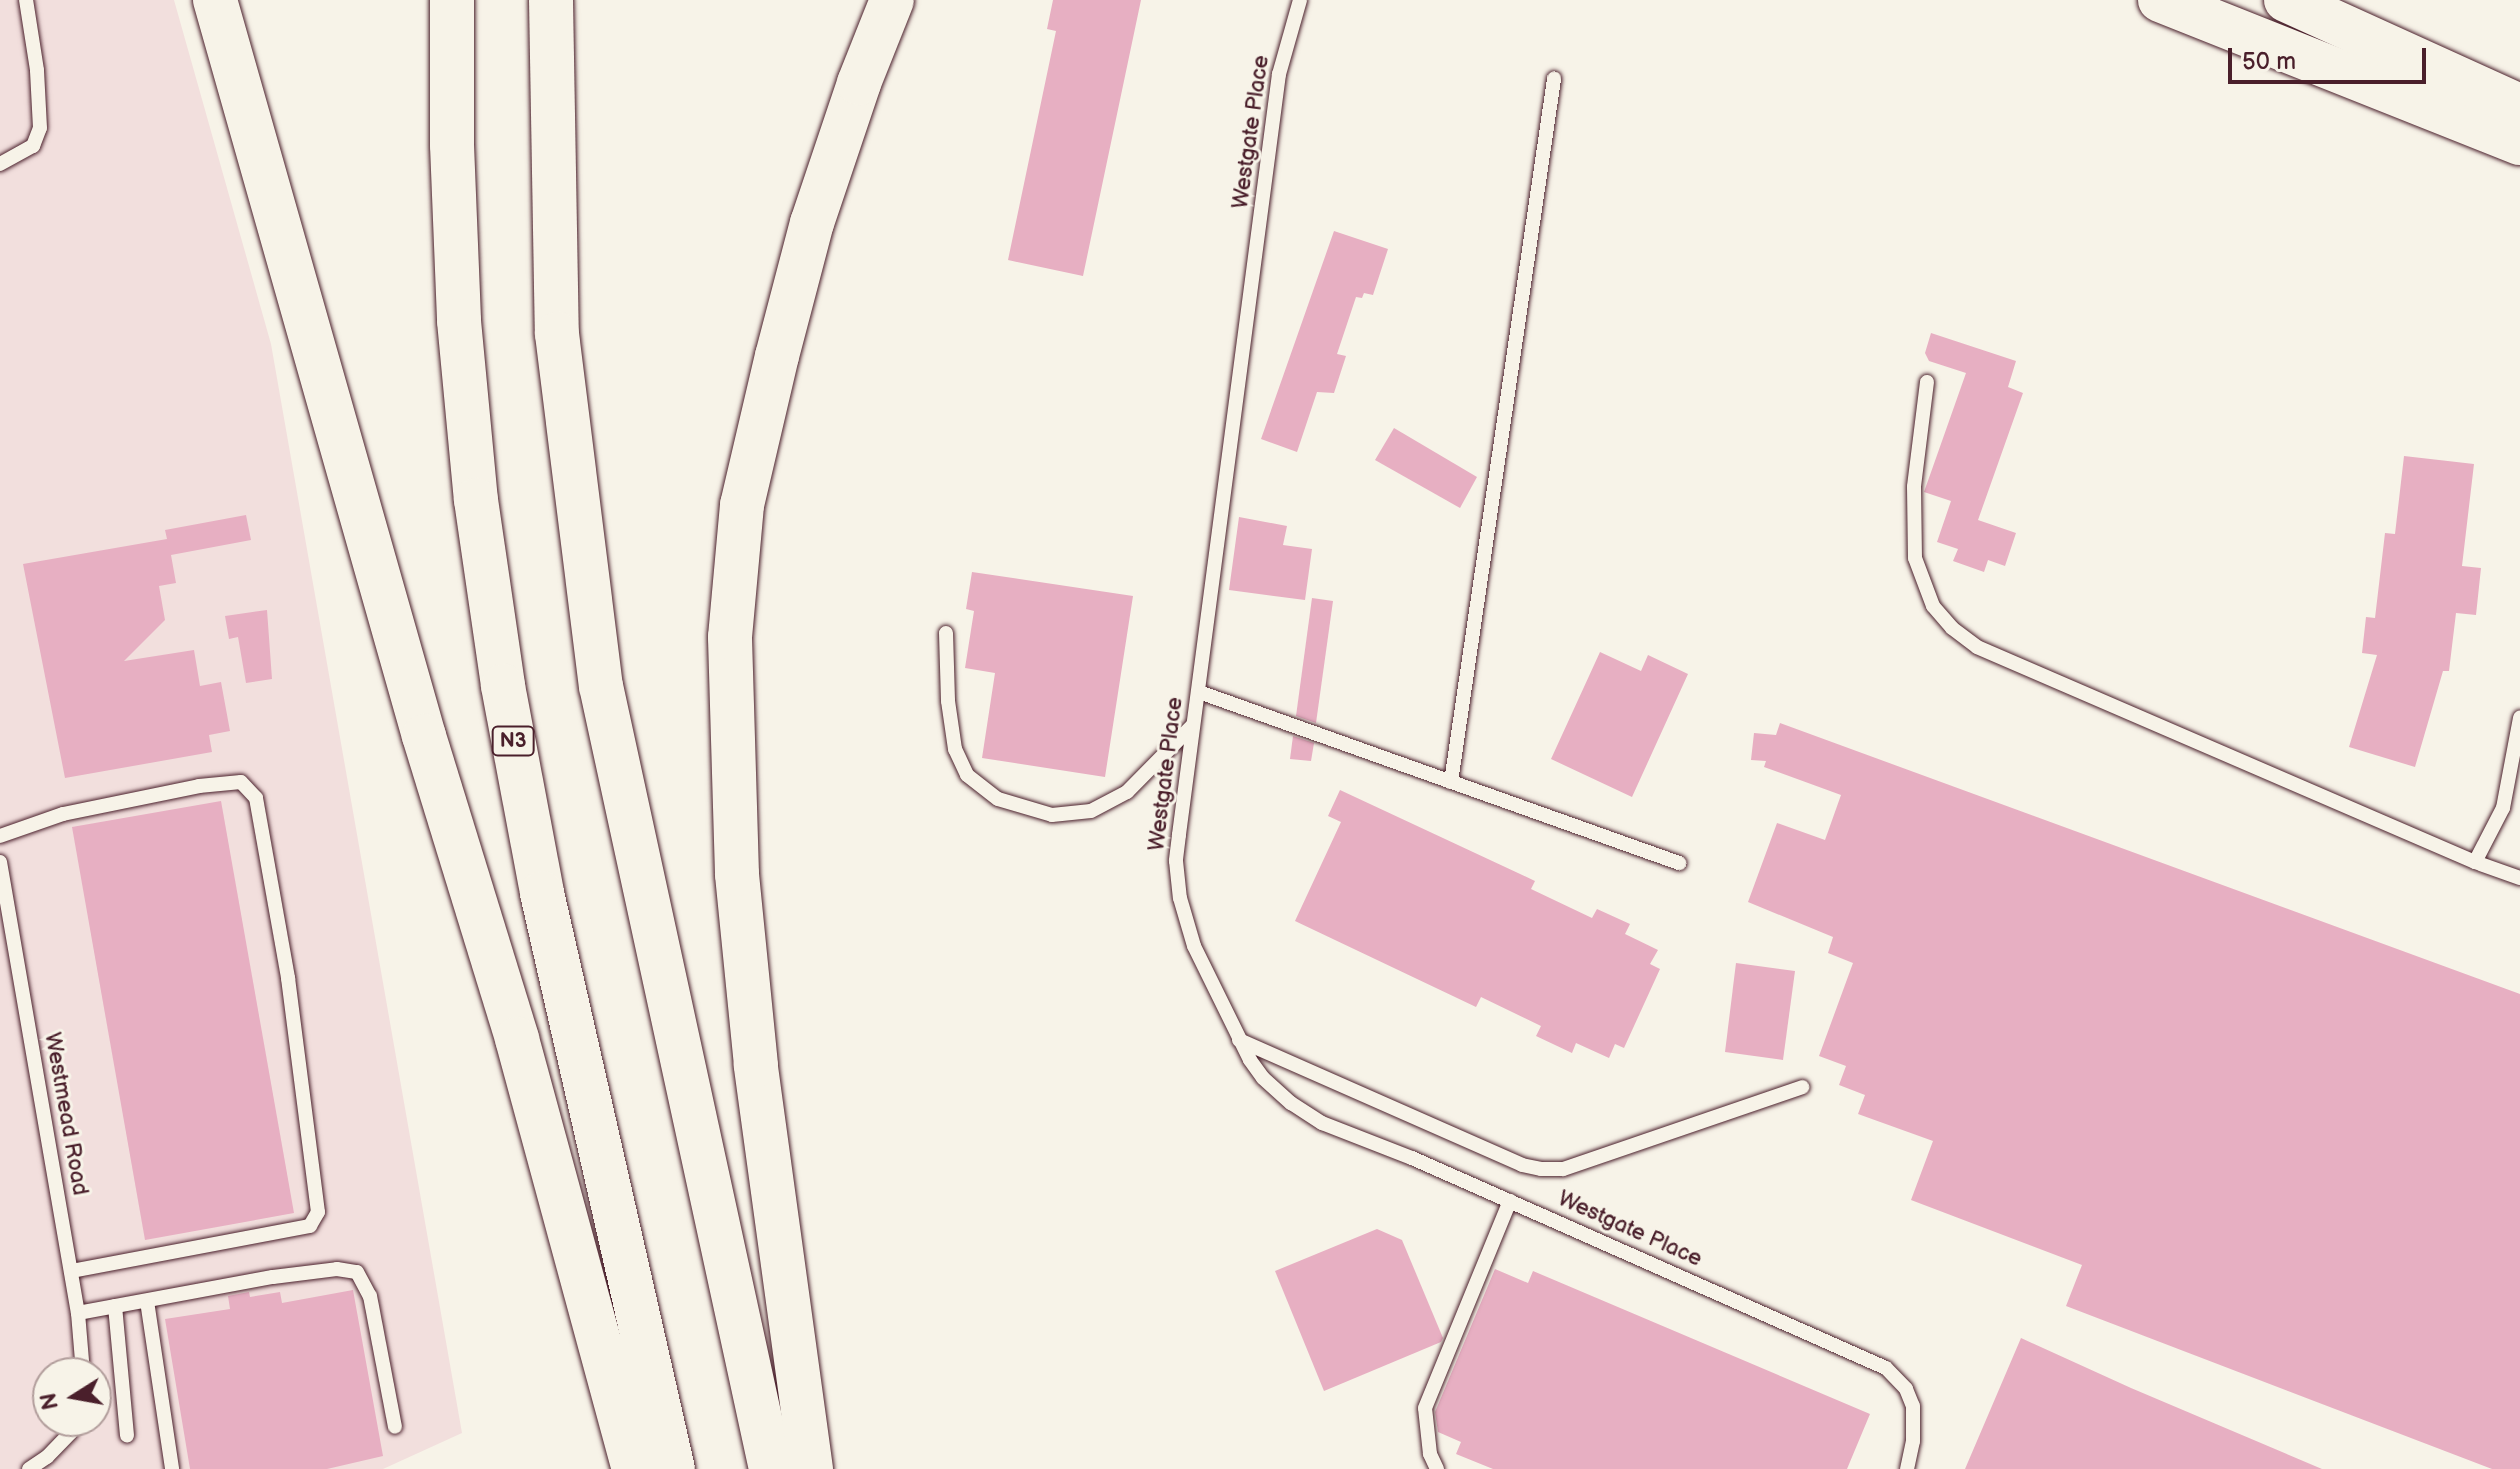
<!DOCTYPE html>
<style>
body{margin:0}
#map{position:relative;width:2520px;height:1469px;overflow:hidden;background:#f7f3e8;font-family:"Balsamiq Sans",sans-serif}
div>[style]{position:absolute}
.built>*{inset:0;background:#f2dfdd}
.building>*{inset:0;background:#e7afc2}
.roads{filter:drop-shadow(0 0 2px #4a1f2b) drop-shadow(0 0 2px #4a1f2b)}
.service>*{height:14px;margin:-7px;padding:0 7px;transform-origin:7px;border-radius:7px;background:#f7f3e8}
.trunk>*{height:44px;margin:-22px;padding:0 22px;transform-origin:22px;border-radius:22px;background:#f7f3e8}
.motorway>*{height:44px;margin:-22px;padding:0 22px;transform-origin:22px;border-radius:22px;background:#f7f3e8}
span{translate:-50% -50%;white-space:nowrap;text-align:center;line-height:1.15;-webkit-text-stroke:6px #f7f3e8;paint-order:stroke}
.shield-label span{padding:2px 6px;background:#f7f3e8;border:2px solid;border-radius:6px;-webkit-text-stroke-width:0}
.shield-label{font-size:20px;color:#4a1f2b;font-weight:700}
.street-label{font-size:22px;color:#4a1f2b}
.north{position:absolute;left:32px;top:1357px;width:80px;height:80px;box-sizing:border-box;background:#f7f3e8;border:2px solid #b29e9c;border-radius:50%;rotate:259deg;font-size:22px;font-weight:700;line-height:32px;text-align:center;color:#4a1f2b}
.north::after{content:'';display:block;margin:auto;width:28px;height:36px;background:#4a1f2b;clip-path:polygon(50% 0,100% 100%,50% 72%,0 100%)}
.scale{position:absolute;left:2228px;top:48px;width:198px;height:36px;box-sizing:border-box;border:4px solid #4a1f2b;border-top:0;padding-left:10px;font-size:24px;line-height:28px;white-space:nowrap;color:#4a1f2b;-webkit-text-stroke:6px #f7f3e8;paint-order:stroke}
</style>
<div id="map">
<div class="built">
<i style="clip-path:polygon(evenodd,0 0,174px 0,271px 344px,462px 1433px,383px 1469px,0 1469px,0 0,48px 1373px,96px 1373px,96px 1421px,48px 1421px,48px 1373px)"></i>
</div>
<div class="building">
<i style="clip-path:polygon(1053px 0,1141px 0,1083px 276px,1008px 260px,1056px 31px,1047px 29px)"></i>
<i style="clip-path:polygon(1334px 231px,1388px 249px,1373px 295px,1364px 293px,1362px 298px,1356px 297px,1337px 354px,1346px 356px,1334px 393px,1317px 392px,1297px 452px,1261px 439px)"></i>
<i style="clip-path:polygon(1931px 333px,2016px 361px,2008px 387px,2023px 393px,1978px 520px,2016px 533px,2005px 566px,1988px 560px,1984px 572px,1953px 561px,1958px 549px,1937px 542px,1951px 501px,1924px 492px,1966px 373px,1929px 361px,1925px 353px)"></i>
<i style="clip-path:polygon(1394px 428px,1477px 477px,1460px 508px,1375px 460px)"></i>
<i style="clip-path:polygon(2404px 456px,2474px 464px,2462px 566px,2481px 568px,2476px 615px,2456px 613px,2449px 671px,2443px 671px,2415px 767px,2349px 747px,2377px 655px,2362px 653px,2366px 617px,2375px 618px,2385px 533px,2395px 534px)"></i>
<i style="clip-path:polygon(246px 515px,251px 540px,171px 555px,176px 583px,159px 586px,165px 620px,124px 661px,194px 650px,200px 686px,221px 682px,230px 731px,209px 735px,212px 752px,65px 778px,23px 564px,167px 539px,165px 530px)"></i>
<i style="clip-path:polygon(1239px 517px,1287px 526px,1283px 545px,1312px 549px,1305px 600px,1229px 590px)"></i>
<i style="clip-path:polygon(972px 572px,1133px 596px,1105px 777px,982px 758px,995px 673px,965px 668px,974px 611px,966px 609px)"></i>
<i style="clip-path:polygon(1312px 598px,1333px 601px,1316px 723px,1296px 716px)"></i>
<i style="clip-path:polygon(267px 610px,272px 679px,246px 683px,238px 637px,229px 639px,225px 616px)"></i>
<i style="clip-path:polygon(1600px 652px,1641px 671px,1648px 655px,1688px 674px,1632px 797px,1551px 759px)"></i>
<i style="clip-path:polygon(1780px 723px,2520px 994px,2520px 1469px,2492px 1469px,2066px 1306px,2082px 1265px,1911px 1200px,1933px 1141px,1858px 1114px,1865px 1095px,1839px 1085px,1846px 1066px,1819px 1056px,1853px 963px,1828px 953px,1833px 937px,1748px 902px,1777px 823px,1825px 840px,1841px 795px,1764px 767px,1766px 761px,1751px 760px,1754px 733px,1776px 735px)"></i>
<i style="clip-path:polygon(1293px 736px,1314px 743px,1311px 761px,1290px 759px)"></i>
<i style="clip-path:polygon(1340px 790px,1535px 881px,1531px 889px,1592px 918px,1597px 909px,1630px 924px,1625px 934px,1658px 950px,1650px 964px,1660px 969px,1624px 1048px,1615px 1044px,1609px 1058px,1576px 1043px,1572px 1053px,1536px 1036px,1541px 1026px,1481px 997px,1476px 1007px,1295px 921px,1341px 822px,1328px 816px)"></i>
<i style="clip-path:polygon(221px 801px,294px 1213px,145px 1240px,72px 827px)"></i>
<i style="clip-path:polygon(1736px 963px,1795px 971px,1783px 1060px,1725px 1052px)"></i>
<i style="clip-path:polygon(1377px 1229px,1402px 1240px,1443px 1338px,1441px 1342px,1324px 1391px,1275px 1271px)"></i>
<i style="clip-path:polygon(1495px 1269px,1528px 1283px,1533px 1271px,1870px 1414px,1847px 1469px,1493px 1469px,1456px 1454px,1461px 1442px,1438px 1432px,1435px 1412px)"></i>
<i style="clip-path:polygon(353px 1290px,383px 1456px,327px 1469px,190px 1469px,165px 1319px,230px 1309px,228px 1296px,249px 1292px,250px 1297px,280px 1292px,282px 1303px)"></i>
<i style="clip-path:polygon(2021px 1338px,2131px 1388px,2322px 1469px,1965px 1469px)"></i>
</div>
<div class="roads">
<div class="service">
<i style="left:1300px;top:0;width:77px;rotate:105.8deg"></i>
<i style="left:1279px;top:74px;width:768px;rotate:97.49deg"></i>
<i style="left:1179px;top:835px;width:26px;rotate:97deg"></i>
<i style="left:1176px;top:861px;width:37px;rotate:84deg"></i>
<i style="left:1180px;top:898px;width:50px;rotate:73.7deg"></i>
<i style="left:1194px;top:946px;width:127px;rotate:63.8deg"></i>
<i style="left:1250px;top:1060px;width:22px;rotate:54deg"></i>
<i style="left:1263px;top:1078px;width:38px;rotate:42deg"></i>
<i style="left:1291px;top:1103px;width:37px;rotate:33deg"></i>
<i style="left:1322px;top:1123px;width:97px;rotate:21.3deg"></i>
<i style="left:1412px;top:1158px;width:518px;rotate:23.9deg"></i>
<i style="left:1886px;top:1368px;width:29px;rotate:46deg"></i>
<i style="left:1906px;top:1389px;width:18px;rotate:68deg"></i>
<i style="left:1913px;top:1406px;width:35px;rotate:90deg"></i>
<i style="left:1913px;top:1441px;width:29px;rotate:102deg"></i>
<i style="left:0;top:164px;width:38px;rotate:-29deg"></i>
<i style="left:33px;top:146px;width:19px;rotate:-69deg"></i>
<i style="left:40px;top:128px;width:58px;rotate:-93deg"></i>
<i style="left:37px;top:70px;width:71px;rotate:-98.9deg"></i>
<i style="left:1927px;top:382px;width:106px;rotate:97.1deg"></i>
<i style="left:1914px;top:487px;width:71px;rotate:89.2deg"></i>
<i style="left:1915px;top:558px;width:51px;rotate:69.4deg"></i>
<i style="left:1933px;top:606px;width:29px;rotate:49deg"></i>
<i style="left:1952px;top:628px;width:31px;rotate:37deg"></i>
<i style="left:1977px;top:647px;width:542px;rotate:23.35deg"></i>
<i style="left:2475px;top:862px;width:61px;rotate:-62.6deg"></i>
<i style="left:2503px;top:808px;width:92px;rotate:-79.3deg"></i>
<i style="left:946px;top:633px;width:68px;rotate:88.3deg"></i>
<i style="left:948px;top:701px;width:49px;rotate:81.7deg"></i>
<i style="left:955px;top:749px;width:29px;rotate:65deg"></i>
<i style="left:967px;top:775px;width:39px;rotate:38deg"></i>
<i style="left:998px;top:799px;width:56px;rotate:16.5deg"></i>
<i style="left:1052px;top:815px;width:39px;rotate:-6deg"></i>
<i style="left:1091px;top:811px;width:41px;rotate:-27.8deg"></i>
<i style="left:1127px;top:792px;width:93px;rotate:-45.4deg"></i>
<i style="left:1199px;top:692px;width:510px;rotate:19.61deg"></i>
<i style="left:1451px;top:782px;width:711px;rotate:-81.66deg"></i>
<i style="left:0;top:836px;width:67px;rotate:-19.2deg"></i>
<i style="left:63px;top:814px;width:139px;rotate:-11.6deg"></i>
<i style="left:199px;top:786px;width:42px;rotate:-5.4deg"></i>
<i style="left:241px;top:782px;width:22px;rotate:47deg"></i>
<i style="left:256px;top:798px;width:183px;rotate:79.9deg"></i>
<i style="left:288px;top:978px;width:236px;rotate:82.7deg"></i>
<i style="left:318px;top:1212px;width:16px;rotate:120deg"></i>
<i style="left:310px;top:1226px;width:243px;rotate:169.3deg"></i>
<i style="left:0;top:862px;width:458px;rotate:80.2deg"></i>
<i style="left:78px;top:1313px;width:60px;rotate:85.2deg"></i>
<i style="left:2475px;top:862px;width:48px;rotate:19.6deg"></i>
<i style="left:1239px;top:1040px;width:309px;rotate:23.8deg"></i>
<i style="left:1522px;top:1165px;width:19px;rotate:12deg"></i>
<i style="left:1541px;top:1169px;width:22px"></i>
<i style="left:1563px;top:1169px;width:253px;rotate:-18.9deg"></i>
<i style="left:147px;top:1301px;width:170px;rotate:81.5deg"></i>
<i style="left:115px;top:1306px;width:130px;rotate:84.7deg"></i>
<i style="left:78px;top:1313px;width:198px;rotate:-10.5deg"></i>
<i style="left:273px;top:1277px;width:64px;rotate:-7.1deg"></i>
<i style="left:337px;top:1269px;width:20px;rotate:9deg"></i>
<i style="left:357px;top:1272px;width:27px;rotate:62deg"></i>
<i style="left:370px;top:1296px;width:133px;rotate:79.2deg"></i>
<i style="left:29px;top:1469px;width:22px;rotate:-34deg"></i>
<i style="left:47px;top:1457px;width:35px;rotate:-46deg"></i>
<i style="left:71px;top:1432px;width:11px;rotate:-75deg"></i>
<i style="left:1437px;top:1469px;width:17px;rotate:-115deg"></i>
<i style="left:1430px;top:1454px;width:46px;rotate:-96.2deg"></i>
<i style="left:1425px;top:1408px;width:224px;rotate:-67.7deg"></i>
</div>
<div class="trunk">
<i style="left:2160px;top:0;width:387px;rotate:21.7deg"></i>
<i style="left:2286px;top:0;width:257px;rotate:24.4deg"></i>
</div>
<div class="motorway">
<i style="left:215px;top:0;width:765px;rotate:74.15deg"></i>
<i style="left:424px;top:736px;width:317px;rotate:72.9deg"></i>
<i style="left:517px;top:1039px;width:446px;rotate:74.8deg"></i>
<i style="left:452px;top:0;width:145px;rotate:90deg"></i>
<i style="left:452px;top:145px;width:176px;rotate:87.7deg"></i>
<i style="left:459px;top:321px;width:180px;rotate:84.6deg"></i>
<i style="left:476px;top:500px;width:188px;rotate:81.7deg"></i>
<i style="left:503px;top:686px;width:211px;rotate:79.3deg"></i>
<i style="left:542px;top:893px;width:591px;rotate:77.19deg"></i>
<i style="left:551px;top:0;width:334px;rotate:89deg"></i>
<i style="left:557px;top:334px;width:355px;rotate:82.9deg"></i>
<i style="left:601px;top:686px;width:801px;rotate:77.75deg"></i>
<i style="left:811px;top:1469px;width:408px;rotate:-97.8deg"></i>
<i style="left:756px;top:1065px;width:192px;rotate:-95.7deg"></i>
<i style="left:737px;top:874px;width:237px;rotate:-91.7deg"></i>
<i style="left:730px;top:637px;width:133px;rotate:-84.8deg"></i>
<i style="left:742px;top:505px;width:153px;rotate:-76.8deg"></i>
<i style="left:777px;top:356px;width:138px;rotate:-75.3deg"></i>
<i style="left:812px;top:223px;width:148px;rotate:-71.4deg"></i>
<i style="left:859px;top:83px;width:89px;rotate:-68.3deg"></i>
</div>
</div>
<div class="shield-label">
<span style="left:513px;top:741px">N3</span>
</div>
<div class="street-label">
<span style="left:1251px;top:132px;rotate:-82deg">Westgate Place</span>
<span style="left:1166px;top:774px;rotate:-83deg">Westgate Place</span>
<span style="left:66px;top:1114px;rotate:80deg">Westmead Road</span>
<span style="left:1630px;top:1229px;rotate:24deg">Westgate Place</span>
</div>
<div class="north">N</div>
<div class="scale">50 m</div>
</div>
